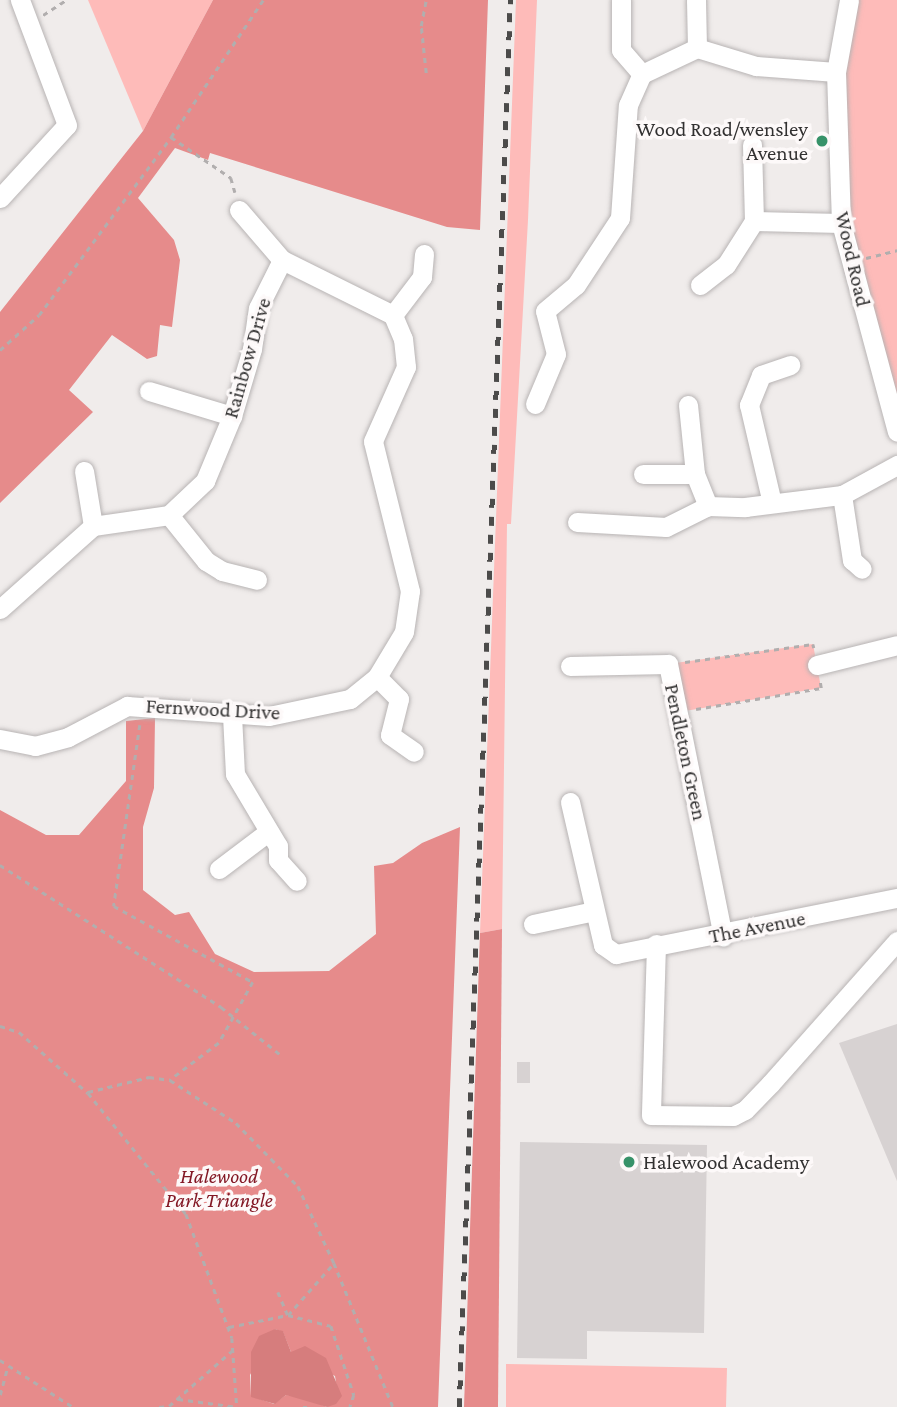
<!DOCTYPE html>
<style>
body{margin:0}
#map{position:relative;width:897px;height:1407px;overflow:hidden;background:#f0eceb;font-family:"Crimson Pro",serif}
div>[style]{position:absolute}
.green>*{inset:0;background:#febbb9}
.forest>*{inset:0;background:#e68b8b}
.water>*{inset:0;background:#d67d7d}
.building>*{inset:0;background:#d7d2d2}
.path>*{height:2.5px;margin-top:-1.25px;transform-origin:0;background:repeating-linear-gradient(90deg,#b1aeae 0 5px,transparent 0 10px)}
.roads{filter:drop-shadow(0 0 2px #b8b4b4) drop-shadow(0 0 2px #b8b4b4)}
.minor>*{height:19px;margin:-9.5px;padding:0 9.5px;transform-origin:9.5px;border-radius:9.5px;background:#fff}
.rail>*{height:4.5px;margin-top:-2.25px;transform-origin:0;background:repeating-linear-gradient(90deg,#4c4b4a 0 9px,transparent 0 18px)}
.dots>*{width:19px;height:19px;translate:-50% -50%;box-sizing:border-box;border:4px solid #fdf9f9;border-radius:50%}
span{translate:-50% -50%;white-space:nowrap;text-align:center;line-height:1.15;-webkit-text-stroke:7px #fdf9f9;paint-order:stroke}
.poi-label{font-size:21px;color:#323131}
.right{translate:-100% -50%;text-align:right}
.left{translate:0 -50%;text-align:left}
.street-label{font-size:21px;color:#323131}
.park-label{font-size:21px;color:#831825;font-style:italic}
</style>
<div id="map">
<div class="green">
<i style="clip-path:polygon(88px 0,213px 0,143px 131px)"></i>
<i style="clip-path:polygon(516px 0,537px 0,528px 220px,511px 524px,507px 524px,502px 929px,480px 933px)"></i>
<i style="clip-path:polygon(850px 0,897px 0,897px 432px,845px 238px,839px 56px)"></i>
<i style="clip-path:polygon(813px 644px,821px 688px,679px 712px,668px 664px)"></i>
<i style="clip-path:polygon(506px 1364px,727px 1368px,726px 1407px,506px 1407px)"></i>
</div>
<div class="forest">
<i style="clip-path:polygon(213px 0,488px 0,480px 230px,447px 227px,210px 153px,208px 160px,175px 148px,138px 198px,174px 240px,180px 260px,172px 327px,160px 325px,157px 356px,147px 359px,112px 335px,69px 390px,93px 412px,0 503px,0 312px,143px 131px)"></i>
<i style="clip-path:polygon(evenodd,155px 718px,154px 788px,143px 827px,143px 890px,175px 915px,189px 912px,215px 954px,254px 972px,329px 971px,376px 934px,374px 866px,393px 863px,422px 843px,460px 827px,438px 1407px,0 1407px,0 810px,46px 835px,79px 835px,126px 781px,126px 721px,155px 718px,275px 1329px,283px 1332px,291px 1352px,335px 1376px,337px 1388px,327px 1407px,300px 1396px,286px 1395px,274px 1404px,251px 1396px,250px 1375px,275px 1329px)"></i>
<i style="clip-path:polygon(502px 929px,498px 1407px,464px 1407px,480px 933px)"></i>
</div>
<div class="water">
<i style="clip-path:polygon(275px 1329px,283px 1331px,291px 1352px,305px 1346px,326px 1358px,342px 1396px,336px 1404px,327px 1407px,286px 1395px,275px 1404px,251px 1397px,251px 1352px,259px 1336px)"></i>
</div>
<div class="building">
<i style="clip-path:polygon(897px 1024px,897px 1181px,839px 1043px)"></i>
<i style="clip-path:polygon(517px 1062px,530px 1062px,530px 1083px,517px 1083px)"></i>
<i style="clip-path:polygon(520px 1142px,707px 1145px,704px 1333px,587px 1331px,587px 1359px,517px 1358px)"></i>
</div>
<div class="path">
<i style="left:43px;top:15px;width:27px;rotate:-33deg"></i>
<i style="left:426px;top:73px;width:47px;rotate:-96.1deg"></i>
<i style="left:421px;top:26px;width:26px;rotate:-79deg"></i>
<i style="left:171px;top:137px;width:73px;rotate:34.3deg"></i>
<i style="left:231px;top:178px;width:15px;rotate:74deg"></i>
<i style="left:866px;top:258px;width:32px;rotate:-14deg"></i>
<i style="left:0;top:350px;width:52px;rotate:-41.9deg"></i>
<i style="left:39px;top:315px;width:222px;rotate:-53.4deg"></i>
<i style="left:171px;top:137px;width:165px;rotate:-56.1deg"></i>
<i style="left:685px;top:662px;width:129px;rotate:-8deg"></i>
<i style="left:813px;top:644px;width:4px;rotate:76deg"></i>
<i style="left:696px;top:709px;width:127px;rotate:-9.5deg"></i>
<i style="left:821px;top:688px;width:6px;rotate:-99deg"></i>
<i style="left:140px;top:725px;width:183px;rotate:98.2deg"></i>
<i style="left:114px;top:906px;width:158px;rotate:28.7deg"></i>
<i style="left:253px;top:982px;width:70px;rotate:119.1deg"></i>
<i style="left:219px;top:1043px;width:61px;rotate:142.9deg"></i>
<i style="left:0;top:865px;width:263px;rotate:32.7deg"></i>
<i style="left:221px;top:1007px;width:77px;rotate:38.7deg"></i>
<i style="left:0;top:1026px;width:20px;rotate:18deg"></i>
<i style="left:19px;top:1032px;width:92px;rotate:41.5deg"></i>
<i style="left:88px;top:1093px;width:156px;rotate:51deg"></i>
<i style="left:186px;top:1214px;width:132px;rotate:69.6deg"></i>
<i style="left:232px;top:1338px;width:69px;rotate:85.9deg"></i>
<i style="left:88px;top:1092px;width:63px;rotate:-13.8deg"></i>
<i style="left:149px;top:1077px;width:21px;rotate:8deg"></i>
<i style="left:170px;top:1080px;width:79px;rotate:33.1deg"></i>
<i style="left:236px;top:1123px;width:88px;rotate:45.5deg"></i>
<i style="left:298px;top:1186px;width:85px;rotate:64.9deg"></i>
<i style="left:278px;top:1292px;width:25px;rotate:67deg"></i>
<i style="left:288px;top:1315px;width:69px;rotate:-48.5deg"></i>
<i style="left:334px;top:1263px;width:156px;rotate:67.7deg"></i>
<i style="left:229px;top:1327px;width:60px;rotate:-11.5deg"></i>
<i style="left:288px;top:1315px;width:44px;rotate:14.3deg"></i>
<i style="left:331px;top:1326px;width:73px;rotate:71.6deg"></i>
<i style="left:354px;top:1395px;width:13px;rotate:108deg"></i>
<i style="left:0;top:1360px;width:87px;rotate:32.8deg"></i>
<i style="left:0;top:1395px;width:30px;rotate:-75deg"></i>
<i style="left:178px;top:1399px;width:60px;rotate:7.7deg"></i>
<i style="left:159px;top:1407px;width:10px;rotate:-6deg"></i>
<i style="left:169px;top:1406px;width:85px;rotate:-41.2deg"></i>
<i style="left:303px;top:1407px;width:4px"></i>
</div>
<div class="roads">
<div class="minor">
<i style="left:621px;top:0;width:50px;rotate:90deg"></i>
<i style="left:621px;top:50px;width:32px;rotate:49deg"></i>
<i style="left:696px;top:0;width:48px;rotate:88.8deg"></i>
<i style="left:849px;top:0;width:73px;rotate:100.2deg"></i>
<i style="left:836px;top:72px;width:151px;rotate:88.1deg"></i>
<i style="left:841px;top:223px;width:216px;rotate:75deg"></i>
<i style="left:752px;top:145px;width:76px;rotate:88.5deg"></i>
<i style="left:754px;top:221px;width:87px;rotate:1.3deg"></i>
<i style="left:0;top:198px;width:99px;rotate:-47.5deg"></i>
<i style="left:67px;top:125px;width:134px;rotate:-110.6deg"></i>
<i style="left:700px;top:285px;width:33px;rotate:-38deg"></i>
<i style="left:726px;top:265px;width:52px;rotate:-57.5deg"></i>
<i style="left:393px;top:315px;width:48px;rotate:-52.7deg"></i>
<i style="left:422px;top:277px;width:23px;rotate:-85deg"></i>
<i style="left:149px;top:391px;width:87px;rotate:16.8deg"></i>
<i style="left:535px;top:404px;width:54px;rotate:-67.2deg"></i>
<i style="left:556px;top:354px;width:44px;rotate:-104.3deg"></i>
<i style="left:545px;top:311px;width:40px;rotate:-40deg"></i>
<i style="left:576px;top:285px;width:80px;rotate:-56.7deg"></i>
<i style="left:620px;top:218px;width:113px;rotate:-86deg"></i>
<i style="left:628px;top:105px;width:34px;rotate:-66deg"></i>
<i style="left:642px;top:74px;width:61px;rotate:-25.3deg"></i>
<i style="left:697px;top:48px;width:62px;rotate:17deg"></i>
<i style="left:756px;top:66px;width:80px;rotate:4.3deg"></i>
<i style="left:688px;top:405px;width:69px;rotate:84.2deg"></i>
<i style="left:84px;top:471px;width:56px;rotate:80.7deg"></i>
<i style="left:643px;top:474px;width:52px"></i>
<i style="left:695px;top:474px;width:35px;rotate:68deg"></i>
<i style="left:842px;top:495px;width:66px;rotate:81.3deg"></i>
<i style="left:852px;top:560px;width:13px;rotate:42deg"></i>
<i style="left:772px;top:503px;width:101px;rotate:-103.2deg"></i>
<i style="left:749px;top:405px;width:32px;rotate:-68deg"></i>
<i style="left:761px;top:375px;width:31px;rotate:-19deg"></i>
<i style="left:169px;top:515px;width:59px;rotate:51.2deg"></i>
<i style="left:206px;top:561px;width:19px;rotate:32deg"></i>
<i style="left:222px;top:571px;width:36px;rotate:14deg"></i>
<i style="left:577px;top:522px;width:89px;rotate:3.2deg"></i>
<i style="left:666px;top:527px;width:47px;rotate:-26.6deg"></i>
<i style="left:708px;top:506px;width:37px;rotate:2deg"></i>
<i style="left:745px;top:507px;width:98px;rotate:-7.1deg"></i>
<i style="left:842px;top:495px;width:63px;rotate:-28.6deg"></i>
<i style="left:0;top:609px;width:125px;rotate:-41.7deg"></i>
<i style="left:93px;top:526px;width:77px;rotate:-8.2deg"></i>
<i style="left:169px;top:515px;width:50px;rotate:-43.4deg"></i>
<i style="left:205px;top:481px;width:70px;rotate:-67.4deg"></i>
<i style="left:232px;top:416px;width:70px;rotate:-73.4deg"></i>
<i style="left:252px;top:349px;width:41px;rotate:-81.7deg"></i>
<i style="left:258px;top:308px;width:54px;rotate:-63.4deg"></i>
<i style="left:817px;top:665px;width:82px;rotate:-14deg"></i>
<i style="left:570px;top:666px;width:98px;rotate:-1.2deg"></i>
<i style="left:668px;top:664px;width:278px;rotate:78.6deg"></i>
<i style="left:377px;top:677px;width:31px;rotate:45deg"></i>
<i style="left:399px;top:699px;width:37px;rotate:104deg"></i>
<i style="left:390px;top:735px;width:29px;rotate:35deg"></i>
<i style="left:232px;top:715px;width:59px;rotate:87.1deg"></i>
<i style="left:235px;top:774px;width:84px;rotate:59.2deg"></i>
<i style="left:278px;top:846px;width:14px;rotate:90deg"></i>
<i style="left:278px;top:860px;width:28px;rotate:48deg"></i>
<i style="left:0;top:739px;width:36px;rotate:11deg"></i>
<i style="left:35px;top:746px;width:34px;rotate:-15deg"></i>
<i style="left:68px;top:737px;width:67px;rotate:-27.7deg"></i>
<i style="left:127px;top:706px;width:142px;rotate:4deg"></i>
<i style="left:269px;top:716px;width:83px;rotate:-11.9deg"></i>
<i style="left:350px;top:699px;width:35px;rotate:-39deg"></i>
<i style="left:377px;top:677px;width:52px;rotate:-59deg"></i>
<i style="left:404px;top:632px;width:41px;rotate:-81.7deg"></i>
<i style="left:410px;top:591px;width:154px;rotate:-103.9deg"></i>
<i style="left:373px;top:441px;width:81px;rotate:-66deg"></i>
<i style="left:406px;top:367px;width:28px;rotate:-96deg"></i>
<i style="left:403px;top:339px;width:26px;rotate:-113deg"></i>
<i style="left:393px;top:315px;width:124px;rotate:-153.6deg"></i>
<i style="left:282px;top:260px;width:66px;rotate:-130.7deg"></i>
<i style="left:570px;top:802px;width:147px;rotate:77deg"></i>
<i style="left:603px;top:945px;width:16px;rotate:35deg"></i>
<i style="left:616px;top:954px;width:287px;rotate:-11.3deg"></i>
<i style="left:219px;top:869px;width:61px;rotate:-37.1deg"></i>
<i style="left:533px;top:924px;width:62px;rotate:-12deg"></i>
<i style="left:656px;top:944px;width:171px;rotate:91.7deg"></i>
<i style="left:651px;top:1115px;width:82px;rotate:0.7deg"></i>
<i style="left:733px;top:1116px;width:13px;rotate:-27deg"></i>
<i style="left:745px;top:1110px;width:37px;rotate:-46deg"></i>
<i style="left:771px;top:1083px;width:190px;rotate:-48.4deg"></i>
</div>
</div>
<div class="rail">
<i style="left:459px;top:1407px;width:1408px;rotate:-87.92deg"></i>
</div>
<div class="dots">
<i style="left:822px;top:141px;background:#379269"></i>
<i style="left:629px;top:1162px;background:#379269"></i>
</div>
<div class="poi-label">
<span class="right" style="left:808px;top:141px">Wood Road/wensley<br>Avenue</span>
<span class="left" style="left:643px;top:1162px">Halewood Academy</span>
</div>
<div class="street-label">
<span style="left:853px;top:259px;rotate:77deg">Wood Road</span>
<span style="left:247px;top:358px;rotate:-74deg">Rainbow Drive</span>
<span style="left:213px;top:709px;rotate:3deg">Fernwood Drive</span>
<span style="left:686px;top:752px;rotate:78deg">Pendleton Green</span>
<span style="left:757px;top:927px;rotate:-11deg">The Avenue</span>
</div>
<div class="park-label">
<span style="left:219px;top:1188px">Halewood<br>Park Triangle</span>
</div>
</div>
